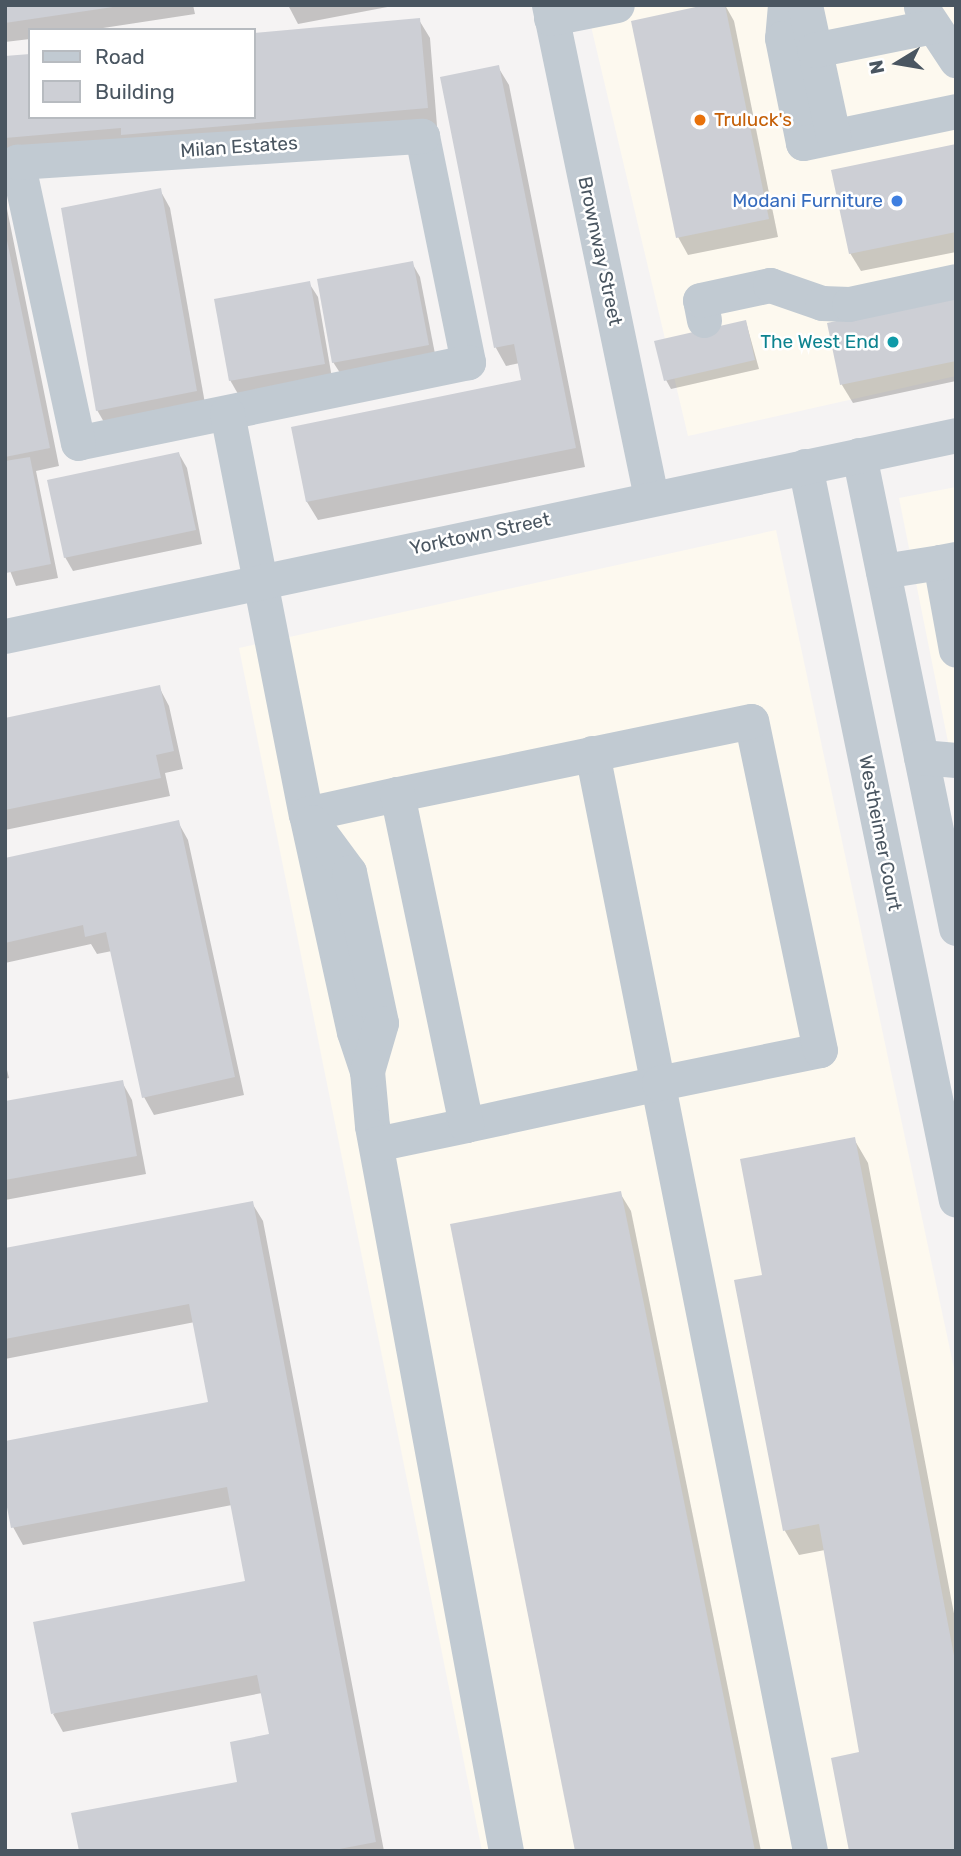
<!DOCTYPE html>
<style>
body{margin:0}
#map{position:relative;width:961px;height:1856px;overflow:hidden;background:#f5f3f3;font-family:Rubik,sans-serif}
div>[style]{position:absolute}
.commercial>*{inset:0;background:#fdf9ef}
.shadow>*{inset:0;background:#0003}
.building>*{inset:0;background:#cdcfd5}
.minor>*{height:35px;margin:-17.5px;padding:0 17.5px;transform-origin:17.5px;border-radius:17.5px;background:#c1cad2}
.dots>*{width:19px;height:19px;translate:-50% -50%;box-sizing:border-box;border:4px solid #fff;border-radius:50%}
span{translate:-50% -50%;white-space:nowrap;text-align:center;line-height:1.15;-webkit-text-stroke:5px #fff;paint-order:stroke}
.food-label{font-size:19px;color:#c56008}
.left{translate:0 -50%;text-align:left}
.street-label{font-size:19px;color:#4a5661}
.shop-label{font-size:19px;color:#366cbe}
.right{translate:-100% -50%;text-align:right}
.culture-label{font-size:19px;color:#0d838f}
.frame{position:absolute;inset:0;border:7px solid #4a5661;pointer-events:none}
.legend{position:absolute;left:28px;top:28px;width:228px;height:91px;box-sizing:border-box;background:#fff;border:2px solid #b7bbc0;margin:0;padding:9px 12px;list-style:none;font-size:21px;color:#4a5661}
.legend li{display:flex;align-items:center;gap:14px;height:35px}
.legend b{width:35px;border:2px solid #b7bbc0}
.north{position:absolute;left:863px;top:28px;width:70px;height:70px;-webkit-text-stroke:5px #fff;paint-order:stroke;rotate:259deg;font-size:19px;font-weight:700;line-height:28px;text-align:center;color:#4a5661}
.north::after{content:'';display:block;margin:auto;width:24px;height:32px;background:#4a5661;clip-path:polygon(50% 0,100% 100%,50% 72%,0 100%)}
</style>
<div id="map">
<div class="commercial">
<i style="clip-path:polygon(586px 5px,956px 5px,956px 376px,688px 436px)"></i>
<i style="clip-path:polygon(956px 487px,956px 782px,899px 498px)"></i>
<i style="clip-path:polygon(776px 530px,956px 1378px,956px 1851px,482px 1851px,239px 648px)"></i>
</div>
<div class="shadow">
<i style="clip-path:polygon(5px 5px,193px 5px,195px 14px,90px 30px,30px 30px,30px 39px,5px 42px)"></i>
<i style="clip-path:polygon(288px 5px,398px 5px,298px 24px)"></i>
<i style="clip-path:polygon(725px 5px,734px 21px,778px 237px,688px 255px,678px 237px)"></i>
<i style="clip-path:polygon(419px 20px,430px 38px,437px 126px,133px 153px,5px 157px,5px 54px,30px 117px,254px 117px,254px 35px)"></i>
<i style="clip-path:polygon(498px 67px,509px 85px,585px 467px,318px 520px,307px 502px,293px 428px,523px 382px,520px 363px,506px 366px,496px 348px)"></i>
<i style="clip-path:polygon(956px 146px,956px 252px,861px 271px,850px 253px)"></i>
<i style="clip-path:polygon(160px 190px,170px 208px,206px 409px,108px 429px,97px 410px)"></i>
<i style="clip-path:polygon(5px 199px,59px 466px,36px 471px,58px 578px,16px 586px,5px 558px)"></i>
<i style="clip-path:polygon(412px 263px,420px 277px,436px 359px,342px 376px,333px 362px)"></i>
<i style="clip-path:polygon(309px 283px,318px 297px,332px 378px,238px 394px,230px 380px)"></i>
<i style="clip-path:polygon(956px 297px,956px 381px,853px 403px,842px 385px,829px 324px)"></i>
<i style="clip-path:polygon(746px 322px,759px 369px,671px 389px,666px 380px)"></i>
<i style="clip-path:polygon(179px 454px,187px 468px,202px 544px,73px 571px,65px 557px)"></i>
<i style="clip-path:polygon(159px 687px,169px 706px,183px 769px,165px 773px,170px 796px,5px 830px,5px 720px)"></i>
<i style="clip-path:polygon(178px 822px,188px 840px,244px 1095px,154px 1115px,144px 1097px,112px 951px,97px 954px,91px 944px,5px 963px,5px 860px)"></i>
<i style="clip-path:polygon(5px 1062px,9px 1078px,5px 1079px)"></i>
<i style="clip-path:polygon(122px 1082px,132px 1100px,146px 1174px,5px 1200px,5px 1103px)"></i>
<i style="clip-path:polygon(854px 1139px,868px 1163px,956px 1624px,956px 1851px,861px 1754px,825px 1550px,799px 1555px,785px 1531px,736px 1282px,764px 1276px)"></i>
<i style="clip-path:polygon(620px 1193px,631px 1211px,761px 1851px,577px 1851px)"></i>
<i style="clip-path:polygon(252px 1203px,263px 1221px,384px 1851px,80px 1851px,239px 1783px,271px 1736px,262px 1693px,63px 1732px,53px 1714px,247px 1582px,232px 1505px,23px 1545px,13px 1527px,210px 1403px,195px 1322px,5px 1359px,5px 1250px)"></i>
</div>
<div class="building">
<i style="clip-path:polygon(5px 5px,113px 5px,113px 7px,5px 23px)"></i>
<i style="clip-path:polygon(705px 5px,725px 5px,769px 219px,676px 238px,631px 21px)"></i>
<i style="clip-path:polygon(420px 18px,428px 108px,121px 135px,121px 128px,5px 138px,5px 56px,30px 54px,30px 117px,254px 117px,254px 33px)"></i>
<i style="clip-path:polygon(499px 65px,576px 448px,306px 502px,291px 427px,521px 380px,514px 344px,494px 348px,440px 77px)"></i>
<i style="clip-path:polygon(956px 144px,956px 232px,849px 254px,831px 170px)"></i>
<i style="clip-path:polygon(161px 188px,197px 391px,96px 411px,61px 208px)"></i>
<i style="clip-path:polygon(5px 231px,50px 448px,5px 457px)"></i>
<i style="clip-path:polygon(413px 261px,429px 345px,332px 363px,317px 279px)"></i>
<i style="clip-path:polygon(310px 281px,325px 364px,229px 381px,214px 299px)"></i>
<i style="clip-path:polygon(956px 296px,956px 361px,840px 385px,827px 323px)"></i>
<i style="clip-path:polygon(746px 320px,755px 360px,664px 381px,654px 341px)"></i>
<i style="clip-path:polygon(179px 452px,196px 530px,64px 558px,47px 480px)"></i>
<i style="clip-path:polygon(30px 457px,51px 564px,6px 573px,5px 461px)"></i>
<i style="clip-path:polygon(160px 685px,174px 751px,156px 755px,161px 778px,5px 810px,5px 718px)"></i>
<i style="clip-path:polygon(179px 820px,235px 1077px,142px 1098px,106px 932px,85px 937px,83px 925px,5px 943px,5px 858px)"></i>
<i style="clip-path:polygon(123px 1080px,137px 1156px,5px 1180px,5px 1101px)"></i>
<i style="clip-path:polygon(855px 1137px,956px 1666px,956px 1851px,849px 1851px,831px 1758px,859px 1752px,819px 1524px,783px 1531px,734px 1280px,762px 1275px,740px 1159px)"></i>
<i style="clip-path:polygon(621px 1191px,755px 1851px,575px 1851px,450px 1224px)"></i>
<i style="clip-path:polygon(253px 1201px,376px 1842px,329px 1851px,79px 1851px,71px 1813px,237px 1782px,230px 1742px,269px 1734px,257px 1675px,51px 1714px,33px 1622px,245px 1581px,227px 1487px,11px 1528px,5px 1497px,5px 1441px,208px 1402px,189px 1304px,5px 1339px,5px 1248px)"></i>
</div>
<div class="minor">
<i style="left:549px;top:5px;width:502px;rotate:78.29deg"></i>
<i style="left:785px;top:5px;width:33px;rotate:95deg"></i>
<i style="left:782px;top:38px;width:107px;rotate:78.7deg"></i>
<i style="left:803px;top:143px;width:156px;rotate:-11.8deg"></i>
<i style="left:805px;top:5px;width:134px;rotate:77.9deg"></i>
<i style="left:921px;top:7px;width:64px;rotate:56.6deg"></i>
<i style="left:551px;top:18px;width:67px;rotate:-11.1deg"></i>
<i style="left:814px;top:50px;width:121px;rotate:-11.4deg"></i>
<i style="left:422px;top:136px;width:231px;rotate:78.5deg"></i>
<i style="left:468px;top:362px;width:398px;rotate:168.3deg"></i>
<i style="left:78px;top:443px;width:288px;rotate:-102.2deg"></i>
<i style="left:17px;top:162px;width:406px;rotate:-3.7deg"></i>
<i style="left:704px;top:320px;width:20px;rotate:-101deg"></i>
<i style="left:700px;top:300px;width:72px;rotate:-12.1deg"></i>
<i style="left:770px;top:285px;width:55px;rotate:19.1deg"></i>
<i style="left:822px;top:303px;width:27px;rotate:2deg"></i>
<i style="left:849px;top:304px;width:109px;rotate:-12.1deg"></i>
<i style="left:227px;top:413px;width:409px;rotate:78.9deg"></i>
<i style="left:306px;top:814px;width:223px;rotate:77.6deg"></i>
<i style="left:354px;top:1032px;width:41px;rotate:71.6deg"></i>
<i style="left:367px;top:1071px;width:55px;rotate:84.8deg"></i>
<i style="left:372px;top:1126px;width:737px;rotate:79.53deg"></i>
<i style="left:859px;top:455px;width:483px;rotate:78.4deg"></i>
<i style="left:805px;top:466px;width:749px;rotate:78.38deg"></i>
<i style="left:956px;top:559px;width:16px;rotate:169deg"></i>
<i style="left:940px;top:562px;width:89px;rotate:79.7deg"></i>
<i style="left:883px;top:571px;width:58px;rotate:-9deg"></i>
<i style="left:5px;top:636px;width:972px;rotate:-11.93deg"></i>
<i style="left:592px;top:753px;width:1119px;rotate:78.77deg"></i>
<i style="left:921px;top:757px;width:35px;rotate:5deg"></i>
<i style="left:306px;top:814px;width:93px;rotate:-12.4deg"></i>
<i style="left:312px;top:822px;width:62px;rotate:53.5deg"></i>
<i style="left:349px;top:872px;width:154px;rotate:78deg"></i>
<i style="left:381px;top:1023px;width:50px;rotate:106.3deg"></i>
<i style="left:376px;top:1144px;width:92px;rotate:-11.9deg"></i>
<i style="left:466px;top:1125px;width:198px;rotate:-12.3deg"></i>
<i style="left:659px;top:1083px;width:164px;rotate:-11.6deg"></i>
<i style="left:820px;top:1050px;width:336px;rotate:-101.8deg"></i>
<i style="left:751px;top:721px;width:361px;rotate:168.3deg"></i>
<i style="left:397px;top:794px;width:338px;rotate:78.2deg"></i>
</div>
<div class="dots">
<i style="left:700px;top:120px;background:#e8710a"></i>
<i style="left:897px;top:201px;background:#3f7fe0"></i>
<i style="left:893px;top:342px;background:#0f9aa8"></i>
</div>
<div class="food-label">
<span class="left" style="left:714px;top:120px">Truluck's</span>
</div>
<div class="street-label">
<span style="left:239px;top:147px;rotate:-4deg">Milan Estates</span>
<span style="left:600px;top:251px;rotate:78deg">Brownway Street</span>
<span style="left:480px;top:534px;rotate:-12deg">Yorktown Street</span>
<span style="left:880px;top:833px;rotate:79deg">Westheimer Court</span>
</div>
<div class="shop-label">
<span class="right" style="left:883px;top:201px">Modani Furniture</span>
</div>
<div class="culture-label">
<span class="right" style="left:879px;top:342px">The West End</span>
</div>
<div class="frame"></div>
<ul class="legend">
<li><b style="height:9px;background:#c1cad2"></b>Road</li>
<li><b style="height:19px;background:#cdcfd5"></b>Building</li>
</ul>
<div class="north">N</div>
</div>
